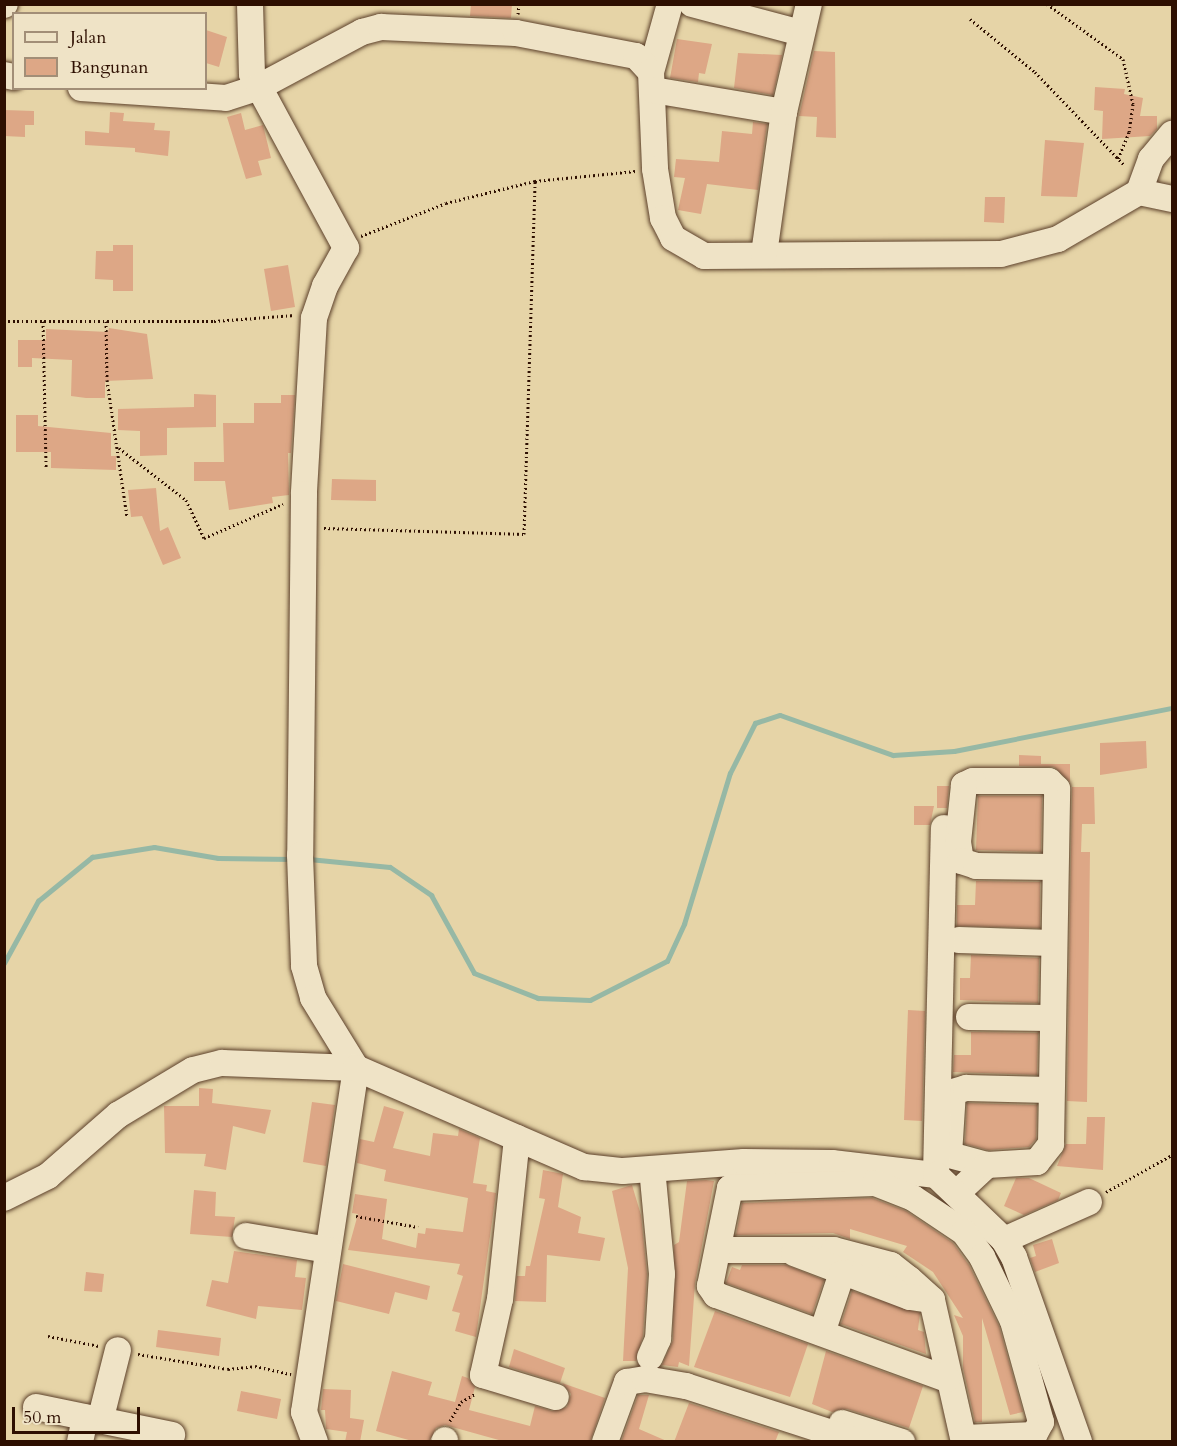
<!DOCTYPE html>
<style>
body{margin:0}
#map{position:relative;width:1177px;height:1446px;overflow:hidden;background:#e6d4a7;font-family:Cardo,serif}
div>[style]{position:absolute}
.stream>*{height:5px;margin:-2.5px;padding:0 2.5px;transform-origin:2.5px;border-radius:2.5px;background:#96b8a5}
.building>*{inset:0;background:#dda786}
.path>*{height:3px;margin-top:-1.5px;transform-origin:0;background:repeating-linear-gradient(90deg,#2e0f01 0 1.5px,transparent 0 4.5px)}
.roads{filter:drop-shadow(0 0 2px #5c402a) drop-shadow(0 0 2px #5c402a)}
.minor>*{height:26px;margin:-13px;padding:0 13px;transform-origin:13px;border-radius:13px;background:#efe3c6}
span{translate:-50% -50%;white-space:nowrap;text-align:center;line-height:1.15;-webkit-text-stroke:6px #efe3c6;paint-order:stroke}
.frame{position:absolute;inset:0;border:6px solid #2e0f01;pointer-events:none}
.legend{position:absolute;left:12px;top:12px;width:195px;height:78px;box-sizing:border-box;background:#efe3c6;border:2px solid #a28e77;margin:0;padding:8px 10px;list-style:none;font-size:18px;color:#2e0f01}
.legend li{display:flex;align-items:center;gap:12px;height:30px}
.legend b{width:30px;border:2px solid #a28e77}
.scale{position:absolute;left:12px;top:1407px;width:128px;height:27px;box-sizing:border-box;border:3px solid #2e0f01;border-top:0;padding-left:8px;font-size:18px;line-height:21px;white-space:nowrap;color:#2e0f01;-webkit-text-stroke:4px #efe3c6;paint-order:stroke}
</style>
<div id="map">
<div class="stream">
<i style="left:309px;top:859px;width:81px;rotate:5.6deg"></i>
<i style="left:390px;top:867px;width:50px;rotate:34.3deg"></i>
<i style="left:431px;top:895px;width:89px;rotate:61.1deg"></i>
<i style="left:474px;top:973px;width:69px;rotate:21.3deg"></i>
<i style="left:538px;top:998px;width:52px;rotate:2.2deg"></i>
<i style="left:590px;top:1000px;width:86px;rotate:-26.9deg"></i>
<i style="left:667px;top:961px;width:41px;rotate:-65.3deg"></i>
<i style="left:684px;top:924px;width:158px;rotate:-73.1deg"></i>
<i style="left:730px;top:773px;width:56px;rotate:-63.4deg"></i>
<i style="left:755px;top:723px;width:26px;rotate:-18deg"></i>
<i style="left:780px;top:715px;width:120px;rotate:19.5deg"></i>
<i style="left:893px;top:755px;width:61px;rotate:-3.8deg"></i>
<i style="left:954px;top:751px;width:222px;rotate:-11.2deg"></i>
<i style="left:4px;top:963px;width:71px;rotate:-61.3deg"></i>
<i style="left:38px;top:901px;width:70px;rotate:-39.2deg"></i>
<i style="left:92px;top:857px;width:63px;rotate:-9.2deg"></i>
<i style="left:154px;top:847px;width:65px;rotate:9.8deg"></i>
<i style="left:218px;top:858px;width:75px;rotate:0.8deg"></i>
</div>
<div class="building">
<i style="clip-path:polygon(471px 4px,512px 4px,511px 18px,470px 16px)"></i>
<i style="clip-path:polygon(206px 30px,227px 37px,219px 67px,206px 63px)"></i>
<i style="clip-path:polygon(677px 39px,712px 44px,705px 74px,699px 73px,698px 82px,670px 78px)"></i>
<i style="clip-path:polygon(814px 51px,835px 52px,836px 138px,816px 137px,817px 117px,799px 116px)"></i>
<i style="clip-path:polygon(738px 53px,782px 55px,773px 95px,734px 88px)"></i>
<i style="clip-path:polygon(1095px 87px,1125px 89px,1124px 94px,1143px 98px,1140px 116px,1157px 116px,1157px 129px,1150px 136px,1102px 139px,1103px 111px,1094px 110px)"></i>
<i style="clip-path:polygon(4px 110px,34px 111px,34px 125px,25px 125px,25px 137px,4px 136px)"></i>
<i style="clip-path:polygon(110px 112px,124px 113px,123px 121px,155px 123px,154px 130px,170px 131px,168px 156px,135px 152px,135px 148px,85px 145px,85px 131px,109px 133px)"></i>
<i style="clip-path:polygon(241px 113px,245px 130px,263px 125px,271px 158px,258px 161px,262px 175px,246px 179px,227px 117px)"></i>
<i style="clip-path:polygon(753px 122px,767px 124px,758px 190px,707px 184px,701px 214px,678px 210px,685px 178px,674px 177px,676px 159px,719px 162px,722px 131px,752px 134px)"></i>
<i style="clip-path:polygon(1045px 140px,1084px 143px,1077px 197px,1041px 196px)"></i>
<i style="clip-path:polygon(985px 197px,1005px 197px,1004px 223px,984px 222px)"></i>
<i style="clip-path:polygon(113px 245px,133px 245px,133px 291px,113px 291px,113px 280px,95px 279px,96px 251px,113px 251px)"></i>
<i style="clip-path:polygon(288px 265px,295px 307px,271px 311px,264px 269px)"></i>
<i style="clip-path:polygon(109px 328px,147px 334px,153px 379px,105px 381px,105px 398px,86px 398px,71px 396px,72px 360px,32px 358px,32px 367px,18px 367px,18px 340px,46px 340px,46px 329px,108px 332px)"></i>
<i style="clip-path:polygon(194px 394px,216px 395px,216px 427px,167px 428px,167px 455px,140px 456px,140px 431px,118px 430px,118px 409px,194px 407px)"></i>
<i style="clip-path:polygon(281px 395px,295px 395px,291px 453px,288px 453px,289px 495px,272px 497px,273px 503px,229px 510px,225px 481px,194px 481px,194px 462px,224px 462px,223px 423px,254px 423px,254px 403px,281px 403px)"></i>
<i style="clip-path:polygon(16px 415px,38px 415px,38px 426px,111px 433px,111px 456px,116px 456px,116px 470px,51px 468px,51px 452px,16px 452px)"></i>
<i style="clip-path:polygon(332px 479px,376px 480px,376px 501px,331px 500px)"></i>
<i style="clip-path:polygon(156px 488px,160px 531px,168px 527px,181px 558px,163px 565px,142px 516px,131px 517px,128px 490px)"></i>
<i style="clip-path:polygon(1146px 741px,1147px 768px,1100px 775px,1100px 743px)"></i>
<i style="clip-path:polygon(1019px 755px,1041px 756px,1041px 764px,1070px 764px,1070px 782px,1054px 767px,1019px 766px)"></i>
<i style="clip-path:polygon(937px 786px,949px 786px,947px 808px,937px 808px)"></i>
<i style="clip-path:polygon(1072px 787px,1094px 787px,1095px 824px,1082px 824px,1081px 852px,1090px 852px,1087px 1102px,1067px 1101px)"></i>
<i style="clip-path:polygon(978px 796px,1042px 796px,1041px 852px,976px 850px)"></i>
<i style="clip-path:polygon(914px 806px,934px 806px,930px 825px,914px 825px)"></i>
<i style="clip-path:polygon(976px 881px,1040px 882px,1040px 928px,957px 926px,957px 905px,975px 905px)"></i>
<i style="clip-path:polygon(971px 955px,1039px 958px,1038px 1003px,960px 1000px,960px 978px,970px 978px)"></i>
<i style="clip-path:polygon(908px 1010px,925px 1011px,922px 1121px,904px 1120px)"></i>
<i style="clip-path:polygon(971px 1032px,1038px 1033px,1037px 1075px,953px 1072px,954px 1055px,971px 1055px)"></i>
<i style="clip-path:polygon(199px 1088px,213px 1089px,212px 1103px,271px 1110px,265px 1134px,233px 1126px,226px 1170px,204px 1166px,206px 1154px,165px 1153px,164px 1106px,199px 1106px)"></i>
<i style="clip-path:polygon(312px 1102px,335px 1105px,326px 1166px,303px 1162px)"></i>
<i style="clip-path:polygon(967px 1103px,1037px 1105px,1036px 1139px,1029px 1147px,988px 1150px,965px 1144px)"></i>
<i style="clip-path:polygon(384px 1106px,404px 1112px,393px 1148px,430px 1156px,433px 1133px,458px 1136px,459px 1129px,480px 1138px,473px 1183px,487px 1185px,486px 1191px,496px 1193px,476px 1337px,455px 1331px,460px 1313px,452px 1311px,463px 1276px,457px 1274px,460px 1264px,348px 1250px,358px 1214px,352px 1213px,355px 1194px,387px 1199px,382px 1239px,416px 1248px,418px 1233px,425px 1234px,426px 1228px,463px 1232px,468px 1198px,384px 1181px,386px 1170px,357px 1163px,360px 1139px,374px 1142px)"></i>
<i style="clip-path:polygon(1087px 1117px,1105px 1117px,1103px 1170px,1057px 1166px,1066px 1144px,1086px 1144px)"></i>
<i style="clip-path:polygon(543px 1170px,563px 1174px,558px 1207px,581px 1217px,578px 1233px,605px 1238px,600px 1261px,547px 1255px,546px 1302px,515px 1301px,517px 1276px,525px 1276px,526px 1266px,530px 1266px,545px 1199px,539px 1198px)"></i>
<i style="clip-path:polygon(1016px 1178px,1029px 1178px,1061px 1193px,1058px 1200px,1024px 1215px,1004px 1206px)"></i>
<i style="clip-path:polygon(706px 1180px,714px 1181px,695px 1283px,689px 1366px,679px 1362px,678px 1367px,662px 1365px,673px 1340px,674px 1245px,679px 1242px,687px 1181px)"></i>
<i style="clip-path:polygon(632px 1185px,641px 1215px,647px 1274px,643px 1335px,636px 1361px,623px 1361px,628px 1268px,612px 1191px)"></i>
<i style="clip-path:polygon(194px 1190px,216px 1192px,215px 1216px,235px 1217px,232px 1237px,190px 1234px)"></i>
<i style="clip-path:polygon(872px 1198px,906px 1211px,953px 1243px,969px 1265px,999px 1326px,1023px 1412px,1010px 1415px,982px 1318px,982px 1422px,975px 1422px,963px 1368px,963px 1336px,954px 1315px,963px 1318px,933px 1272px,903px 1252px,907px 1246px,850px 1229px,850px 1239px,833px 1233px,736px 1235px,742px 1203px)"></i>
<i style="clip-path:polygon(1052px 1239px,1059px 1263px,1035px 1272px,1030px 1258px,1036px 1256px,1033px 1245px)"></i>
<i style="clip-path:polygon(234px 1251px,297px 1260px,295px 1277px,306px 1278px,302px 1310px,258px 1306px,256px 1319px,206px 1306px,212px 1280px,228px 1283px)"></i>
<i style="clip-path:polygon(343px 1264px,430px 1286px,427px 1300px,395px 1292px,389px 1314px,336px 1301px)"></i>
<i style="clip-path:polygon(742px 1265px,786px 1265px,824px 1280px,812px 1314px,726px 1283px,732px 1267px,740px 1270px)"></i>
<i style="clip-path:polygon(86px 1272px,104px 1274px,102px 1292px,84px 1291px)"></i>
<i style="clip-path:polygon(852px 1291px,920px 1313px,918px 1330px,924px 1332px,926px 1354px,841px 1324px)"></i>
<i style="clip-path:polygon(715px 1311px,808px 1344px,790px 1397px,694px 1367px)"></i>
<i style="clip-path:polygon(158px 1330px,221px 1338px,219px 1356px,156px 1347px)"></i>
<i style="clip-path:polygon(514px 1349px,565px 1368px,560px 1383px,509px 1367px)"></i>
<i style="clip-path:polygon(826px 1351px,923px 1386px,909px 1428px,847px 1409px,832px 1412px,812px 1404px)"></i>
<i style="clip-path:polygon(392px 1371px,432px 1382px,428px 1395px,455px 1402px,462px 1376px,468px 1378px,475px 1387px,469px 1410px,530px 1426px,535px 1406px,552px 1411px,567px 1407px,571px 1394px,562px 1383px,605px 1398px,590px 1442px,506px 1442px,445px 1425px,436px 1428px,429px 1442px,416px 1442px,376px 1431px)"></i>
<i style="clip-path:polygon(323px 1389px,351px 1390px,350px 1418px,364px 1420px,360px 1442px,345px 1442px,347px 1432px,326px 1429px,325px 1410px,321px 1410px)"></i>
<i style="clip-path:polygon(241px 1391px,281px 1399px,277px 1419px,237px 1411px)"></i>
<i style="clip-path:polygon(638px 1395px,649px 1395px,639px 1429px,669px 1442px,621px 1442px)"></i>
<i style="clip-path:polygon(689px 1403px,779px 1432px,775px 1442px,674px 1442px)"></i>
</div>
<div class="path">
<i style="left:1047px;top:4px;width:94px;rotate:35.9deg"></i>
<i style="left:1123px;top:59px;width:46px;rotate:77.5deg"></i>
<i style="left:1133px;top:104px;width:28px;rotate:98deg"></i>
<i style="left:1129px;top:132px;width:29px;rotate:112deg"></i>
<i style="left:518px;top:14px;width:10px;rotate:-84deg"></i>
<i style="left:970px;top:19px;width:84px;rotate:39.2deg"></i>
<i style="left:1035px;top:72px;width:130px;rotate:46.2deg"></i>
<i style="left:361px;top:236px;width:91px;rotate:-21.2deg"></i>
<i style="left:446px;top:203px;width:92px;rotate:-13.9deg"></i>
<i style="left:535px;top:181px;width:101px;rotate:-5.7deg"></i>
<i style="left:4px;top:321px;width:210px"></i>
<i style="left:214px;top:321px;width:81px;rotate:-4.2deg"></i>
<i style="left:43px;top:321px;width:148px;rotate:88.8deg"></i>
<i style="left:106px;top:321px;width:59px;rotate:89deg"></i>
<i style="left:107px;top:380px;width:138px;rotate:81.7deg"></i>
<i style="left:119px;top:448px;width:85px;rotate:37.8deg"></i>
<i style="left:186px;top:500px;width:42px;rotate:64.7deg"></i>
<i style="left:204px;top:538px;width:86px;rotate:-23.3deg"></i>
<i style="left:324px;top:528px;width:200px;rotate:1.7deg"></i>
<i style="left:524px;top:534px;width:353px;rotate:-88.2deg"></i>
<i style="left:1106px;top:1192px;width:76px;rotate:-29.3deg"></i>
<i style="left:356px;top:1216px;width:63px;rotate:10.1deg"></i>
<i style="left:48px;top:1336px;width:52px;rotate:11.1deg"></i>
<i style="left:138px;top:1354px;width:91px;rotate:9.5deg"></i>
<i style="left:228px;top:1369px;width:27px;rotate:-6deg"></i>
<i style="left:255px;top:1366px;width:37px;rotate:13deg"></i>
<i style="left:450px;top:1421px;width:22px;rotate:-60deg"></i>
<i style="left:461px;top:1402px;width:16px;rotate:-30deg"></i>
</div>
<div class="roads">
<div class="minor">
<i style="left:250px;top:4px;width:70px;rotate:88.4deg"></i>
<i style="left:252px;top:74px;width:198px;rotate:61.6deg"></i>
<i style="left:346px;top:248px;width:43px;rotate:118.9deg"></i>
<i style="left:325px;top:286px;width:34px;rotate:109deg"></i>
<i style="left:314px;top:318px;width:176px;rotate:93.3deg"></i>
<i style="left:304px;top:494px;width:361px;rotate:90.6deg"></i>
<i style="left:300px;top:855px;width:111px;rotate:87.9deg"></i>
<i style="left:304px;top:966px;width:33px;rotate:74deg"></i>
<i style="left:313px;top:998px;width:82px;rotate:58.4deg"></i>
<i style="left:356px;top:1068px;width:348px;rotate:98.6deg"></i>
<i style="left:304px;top:1412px;width:32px;rotate:70deg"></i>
<i style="left:692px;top:4px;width:113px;rotate:14.9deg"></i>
<i style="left:4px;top:5px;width:1px;rotate:-45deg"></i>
<i style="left:651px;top:72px;width:71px;rotate:-74.4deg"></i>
<i style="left:4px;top:75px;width:10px;rotate:11deg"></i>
<i style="left:81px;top:88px;width:145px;rotate:3.9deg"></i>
<i style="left:226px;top:98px;width:35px;rotate:-18deg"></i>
<i style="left:259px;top:87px;width:117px;rotate:-28.1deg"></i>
<i style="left:362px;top:32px;width:20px;rotate:-15deg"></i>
<i style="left:381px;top:27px;width:135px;rotate:2.5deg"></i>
<i style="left:516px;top:33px;width:122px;rotate:10.9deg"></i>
<i style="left:636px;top:56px;width:22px;rotate:47deg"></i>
<i style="left:651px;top:72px;width:97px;rotate:87.6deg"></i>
<i style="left:655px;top:169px;width:50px;rotate:80.7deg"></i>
<i style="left:663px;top:218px;width:22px;rotate:63deg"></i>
<i style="left:673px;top:238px;width:36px;rotate:30deg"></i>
<i style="left:704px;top:256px;width:297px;rotate:-0.4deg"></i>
<i style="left:1001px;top:254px;width:59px;rotate:-14.7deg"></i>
<i style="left:1058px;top:239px;width:94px;rotate:-30.1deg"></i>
<i style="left:1139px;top:192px;width:34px;rotate:12deg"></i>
<i style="left:653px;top:90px;width:133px;rotate:9.5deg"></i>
<i style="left:1139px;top:192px;width:35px;rotate:-70deg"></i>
<i style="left:1151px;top:159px;width:33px;rotate:-50deg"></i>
<i style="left:764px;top:254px;width:143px;rotate:-82deg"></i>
<i style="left:784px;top:112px;width:111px;rotate:-77deg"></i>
<i style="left:959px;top:940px;width:93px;rotate:1.8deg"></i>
<i style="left:969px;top:1017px;width:81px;rotate:0.7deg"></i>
<i style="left:517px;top:1138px;width:162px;rotate:96deg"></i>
<i style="left:500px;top:1299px;width:78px;rotate:102.6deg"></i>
<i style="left:483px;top:1375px;width:76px;rotate:16.8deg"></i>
<i style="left:987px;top:1165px;width:39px;rotate:-165deg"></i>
<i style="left:949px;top:1155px;width:63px;rotate:-86.4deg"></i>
<i style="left:953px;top:1092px;width:14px;rotate:-17deg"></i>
<i style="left:966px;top:1088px;width:84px;rotate:1.4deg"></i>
<i style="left:936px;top:1175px;width:347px;rotate:-88.7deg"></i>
<i style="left:958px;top:1192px;width:40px;rotate:-43deg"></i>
<i style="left:987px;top:1165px;width:50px;rotate:-3.4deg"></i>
<i style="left:1037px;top:1162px;width:23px;rotate:-52deg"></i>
<i style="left:1051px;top:1144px;width:355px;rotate:-89deg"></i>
<i style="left:1057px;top:789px;width:11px;rotate:-135deg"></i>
<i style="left:1049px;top:781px;width:76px;rotate:180deg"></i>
<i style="left:973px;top:781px;width:10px;rotate:156deg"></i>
<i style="left:964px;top:785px;width:57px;rotate:96deg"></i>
<i style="left:958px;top:842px;width:19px;rotate:81deg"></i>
<i style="left:961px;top:861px;width:16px;rotate:18deg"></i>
<i style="left:976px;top:866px;width:78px;rotate:0.7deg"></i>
<i style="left:4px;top:1198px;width:49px;rotate:-26.6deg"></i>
<i style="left:48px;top:1176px;width:93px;rotate:-41.1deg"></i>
<i style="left:118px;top:1115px;width:87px;rotate:-31deg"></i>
<i style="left:193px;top:1070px;width:30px;rotate:-14deg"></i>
<i style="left:222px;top:1063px;width:134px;rotate:2.1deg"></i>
<i style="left:356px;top:1068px;width:249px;rotate:23.5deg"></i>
<i style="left:584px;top:1167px;width:39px;rotate:6deg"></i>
<i style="left:623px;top:1171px;width:121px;rotate:-4.3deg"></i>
<i style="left:744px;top:1162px;width:88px;rotate:0.7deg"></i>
<i style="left:832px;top:1163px;width:105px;rotate:6.6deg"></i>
<i style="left:936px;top:1175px;width:94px;rotate:43.7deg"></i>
<i style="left:1004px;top:1240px;width:20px;rotate:60deg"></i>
<i style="left:1014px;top:1257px;width:196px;rotate:70.6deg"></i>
<i style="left:246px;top:1236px;width:83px;rotate:9.7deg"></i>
<i style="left:1004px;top:1240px;width:93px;rotate:-24.1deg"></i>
<i style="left:719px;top:1250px;width:115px"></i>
<i style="left:834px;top:1250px;width:59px;rotate:14.7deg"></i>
<i style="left:891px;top:1265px;width:23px;rotate:38deg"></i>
<i style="left:909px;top:1279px;width:31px;rotate:42deg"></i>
<i style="left:932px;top:1300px;width:146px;rotate:77.3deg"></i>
<i style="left:794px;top:1253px;width:124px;rotate:20.8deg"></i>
<i style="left:910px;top:1297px;width:22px;rotate:8deg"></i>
<i style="left:822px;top:1333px;width:63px;rotate:-71.6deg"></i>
<i style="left:650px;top:1357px;width:20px;rotate:-66deg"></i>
<i style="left:658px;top:1339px;width:65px;rotate:-86.5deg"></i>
<i style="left:662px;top:1274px;width:105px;rotate:-95.4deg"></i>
<i style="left:947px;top:1379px;width:246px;rotate:-160deg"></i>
<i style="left:716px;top:1295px;width:11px;rotate:-124deg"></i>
<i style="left:710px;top:1286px;width:100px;rotate:-78.5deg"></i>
<i style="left:730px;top:1188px;width:145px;rotate:-2deg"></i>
<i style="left:875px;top:1183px;width:41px;rotate:21.5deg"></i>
<i style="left:913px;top:1198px;width:61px;rotate:33.7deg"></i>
<i style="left:964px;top:1232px;width:31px;rotate:54deg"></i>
<i style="left:982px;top:1257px;width:71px;rotate:64.2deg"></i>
<i style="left:1013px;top:1321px;width:105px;rotate:74.5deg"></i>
<i style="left:1041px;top:1422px;width:15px;rotate:118deg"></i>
<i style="left:1034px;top:1435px;width:70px;rotate:177.5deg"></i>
<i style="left:36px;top:1407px;width:139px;rotate:11.6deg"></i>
<i style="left:100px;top:1421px;width:73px;rotate:-75.8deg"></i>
<i style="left:842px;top:1423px;width:63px;rotate:17.6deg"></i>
<i style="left:80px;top:1442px;width:25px;rotate:-78deg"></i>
<i style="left:444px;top:1442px;width:2px;rotate:-63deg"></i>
<i style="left:605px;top:1442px;width:64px;rotate:-69.9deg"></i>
<i style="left:627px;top:1382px;width:18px;rotate:-9deg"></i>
<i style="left:645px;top:1379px;width:42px;rotate:9.7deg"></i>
<i style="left:686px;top:1386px;width:182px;rotate:17.9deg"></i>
</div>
</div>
<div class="frame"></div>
<ul class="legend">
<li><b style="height:8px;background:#efe3c6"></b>Jalan</li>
<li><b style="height:16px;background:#dda786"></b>Bangunan</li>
</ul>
<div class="scale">50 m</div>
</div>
